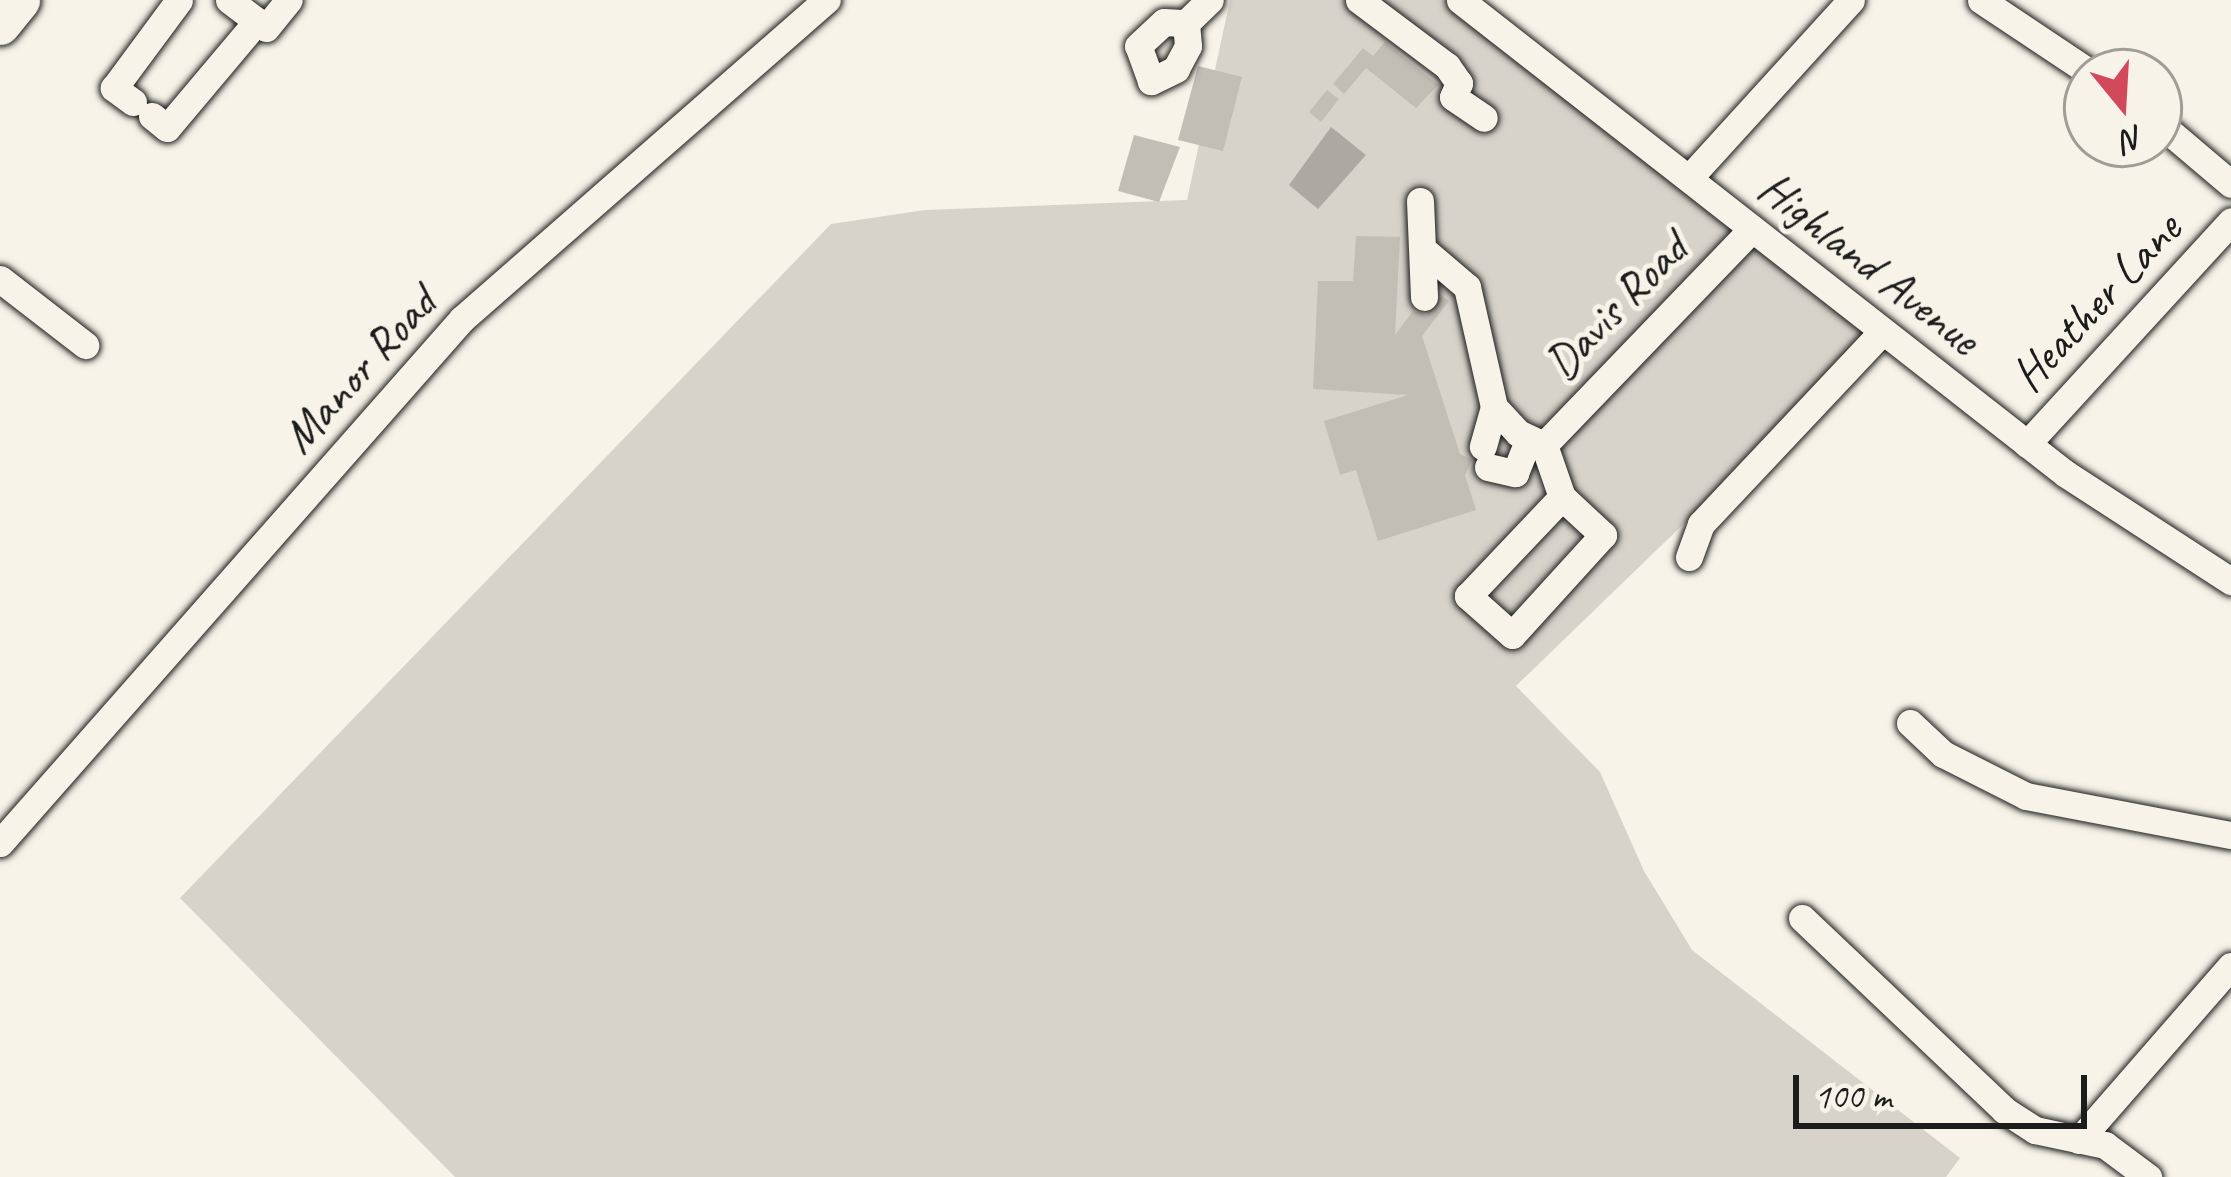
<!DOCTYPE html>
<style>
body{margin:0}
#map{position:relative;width:2231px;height:1177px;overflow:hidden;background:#f7f3e8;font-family:Caveat,sans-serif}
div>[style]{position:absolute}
.green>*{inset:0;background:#d7d3cb}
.water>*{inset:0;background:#aca9a2}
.building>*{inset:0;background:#c0beb5}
.roads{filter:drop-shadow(0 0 3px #1c1c1c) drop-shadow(0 0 3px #1c1c1c)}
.minor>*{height:27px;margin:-13.5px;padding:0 13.5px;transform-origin:13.5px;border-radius:13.5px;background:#f7f3e8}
.highway>*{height:39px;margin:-19.5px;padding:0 19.5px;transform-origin:19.5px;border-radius:19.5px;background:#f7f3e8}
span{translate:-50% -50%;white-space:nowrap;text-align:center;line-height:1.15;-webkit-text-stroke:10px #f7f3e8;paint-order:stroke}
.street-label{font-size:48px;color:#1c1c1c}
.north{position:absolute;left:2063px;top:48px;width:120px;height:120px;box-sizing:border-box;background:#f7f3e8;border:3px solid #9f9d96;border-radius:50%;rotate:162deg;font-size:33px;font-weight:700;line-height:48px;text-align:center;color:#1c1c1c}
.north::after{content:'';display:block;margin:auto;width:42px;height:54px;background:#d1495b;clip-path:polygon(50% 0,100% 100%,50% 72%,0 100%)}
.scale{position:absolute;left:1793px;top:1075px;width:294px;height:54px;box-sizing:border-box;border:6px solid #1c1c1c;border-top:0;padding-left:15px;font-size:36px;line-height:42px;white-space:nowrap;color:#1c1c1c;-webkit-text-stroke:9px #f7f3e8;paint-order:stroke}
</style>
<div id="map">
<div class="green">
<i style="clip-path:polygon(1230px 0,1460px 0,1881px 333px,1516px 686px,1600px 772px,1644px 871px,1692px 950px,1960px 1158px,1946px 1177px,455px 1177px,180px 898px,831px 224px,925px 210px,1187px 200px)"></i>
</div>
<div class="water">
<i style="clip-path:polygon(1331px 127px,1366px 155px,1318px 209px,1289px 185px)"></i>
</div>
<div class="building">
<i style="clip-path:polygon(1385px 42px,1438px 85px,1416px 108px,1366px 68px,1344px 94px,1333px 84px,1363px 48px,1373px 56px)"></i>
<i style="clip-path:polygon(1198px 66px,1242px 77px,1223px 151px,1178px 140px)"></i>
<i style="clip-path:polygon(1327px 90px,1339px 99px,1321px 122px,1309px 112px)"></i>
<i style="clip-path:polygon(1134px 135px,1180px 147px,1159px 202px,1118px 191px)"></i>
<i style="clip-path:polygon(1356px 236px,1400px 237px,1395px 335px,1413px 311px,1426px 315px,1442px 296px,1449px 301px,1422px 336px,1460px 454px,1472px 460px,1465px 475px,1476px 510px,1378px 541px,1356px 470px,1340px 475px,1324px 421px,1408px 395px,1313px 389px,1318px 281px,1353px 281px)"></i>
</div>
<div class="roads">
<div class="minor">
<i style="left:229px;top:0;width:46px;rotate:37.1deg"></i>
<i style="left:266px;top:28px;width:36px;rotate:-51deg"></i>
<i style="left:1359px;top:0;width:110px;rotate:36.9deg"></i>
<i style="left:1447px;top:66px;width:21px;rotate:55deg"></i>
<i style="left:1459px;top:83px;width:15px;rotate:113deg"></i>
<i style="left:1453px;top:97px;width:37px;rotate:34deg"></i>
<i style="left:1460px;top:0;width:769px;rotate:38.03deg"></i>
<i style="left:2066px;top:474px;width:197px;rotate:33deg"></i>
<i style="left:1981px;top:0;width:130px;rotate:33.7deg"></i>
<i style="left:1164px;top:22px;width:22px;rotate:3deg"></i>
<i style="left:1186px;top:23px;width:23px;rotate:85deg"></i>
<i style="left:1188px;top:46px;width:26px;rotate:118deg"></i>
<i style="left:1176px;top:69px;width:28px;rotate:154deg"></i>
<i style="left:1151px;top:81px;width:37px;rotate:-110deg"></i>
<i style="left:1138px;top:46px;width:35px;rotate:-43deg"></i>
<i style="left:1186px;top:23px;width:33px;rotate:-44deg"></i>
<i style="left:133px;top:102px;width:24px;rotate:-144deg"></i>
<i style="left:114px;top:88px;width:109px;rotate:-53.5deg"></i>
<i style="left:152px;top:116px;width:19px;rotate:39deg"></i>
<i style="left:167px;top:128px;width:140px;rotate:-49.9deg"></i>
<i style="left:2159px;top:123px;width:94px;rotate:40.3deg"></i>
<i style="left:1690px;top:177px;width:239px;rotate:-47.7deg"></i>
<i style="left:1420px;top:201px;width:96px;rotate:87.6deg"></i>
<i style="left:1426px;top:252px;width:54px;rotate:40.5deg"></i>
<i style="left:1467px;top:287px;width:123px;rotate:77.3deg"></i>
<i style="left:1494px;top:407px;width:41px;rotate:105.8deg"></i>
<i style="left:0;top:279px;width:108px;rotate:37.8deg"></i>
<i style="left:1494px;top:407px;width:35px;rotate:47deg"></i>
<i style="left:1518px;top:433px;width:29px;rotate:25deg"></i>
<i style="left:1544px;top:445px;width:55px;rotate:70.9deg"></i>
<i style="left:1562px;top:497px;width:56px;rotate:42.8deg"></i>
<i style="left:1603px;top:535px;width:135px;rotate:132.3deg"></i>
<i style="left:1512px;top:635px;width:59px;rotate:-138.4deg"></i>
<i style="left:1468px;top:596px;width:137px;rotate:-46.5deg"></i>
<i style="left:2027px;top:444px;width:302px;rotate:-47.5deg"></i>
<i style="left:1544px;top:445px;width:300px;rotate:-46.1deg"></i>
<i style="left:1488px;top:467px;width:28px;rotate:13deg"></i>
<i style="left:1515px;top:473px;width:37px;rotate:-68deg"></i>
<i style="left:1689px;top:557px;width:35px;rotate:-70deg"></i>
<i style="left:1701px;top:524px;width:262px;rotate:-46.7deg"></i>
<i style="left:1910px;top:723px;width:45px;rotate:43.2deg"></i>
<i style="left:1943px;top:754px;width:93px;rotate:26.8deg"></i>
<i style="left:2026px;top:796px;width:209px;rotate:10.8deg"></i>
<i style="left:0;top:843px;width:699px;rotate:-48.6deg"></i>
<i style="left:462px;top:319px;width:485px;rotate:-41.2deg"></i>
<i style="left:1802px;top:918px;width:279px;rotate:43.5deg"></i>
<i style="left:2004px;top:1110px;width:37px;rotate:33deg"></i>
<i style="left:2035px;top:1130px;width:72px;rotate:12.1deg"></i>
<i style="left:2105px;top:1145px;width:54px;rotate:36.7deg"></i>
<i style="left:2079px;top:1140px;width:231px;rotate:-48.9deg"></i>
</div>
<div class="highway">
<i style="left:0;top:25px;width:32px;rotate:-51deg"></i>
</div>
</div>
<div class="street-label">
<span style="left:1869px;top:263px;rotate:38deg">Highland Avenue</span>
<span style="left:2096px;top:302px;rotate:-47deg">Heather Lane</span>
<span style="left:1616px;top:306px;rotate:-46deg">Davis Road</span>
<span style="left:359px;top:370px;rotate:-48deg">Manor Road</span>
</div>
<div class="north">N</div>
<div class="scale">100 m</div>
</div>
